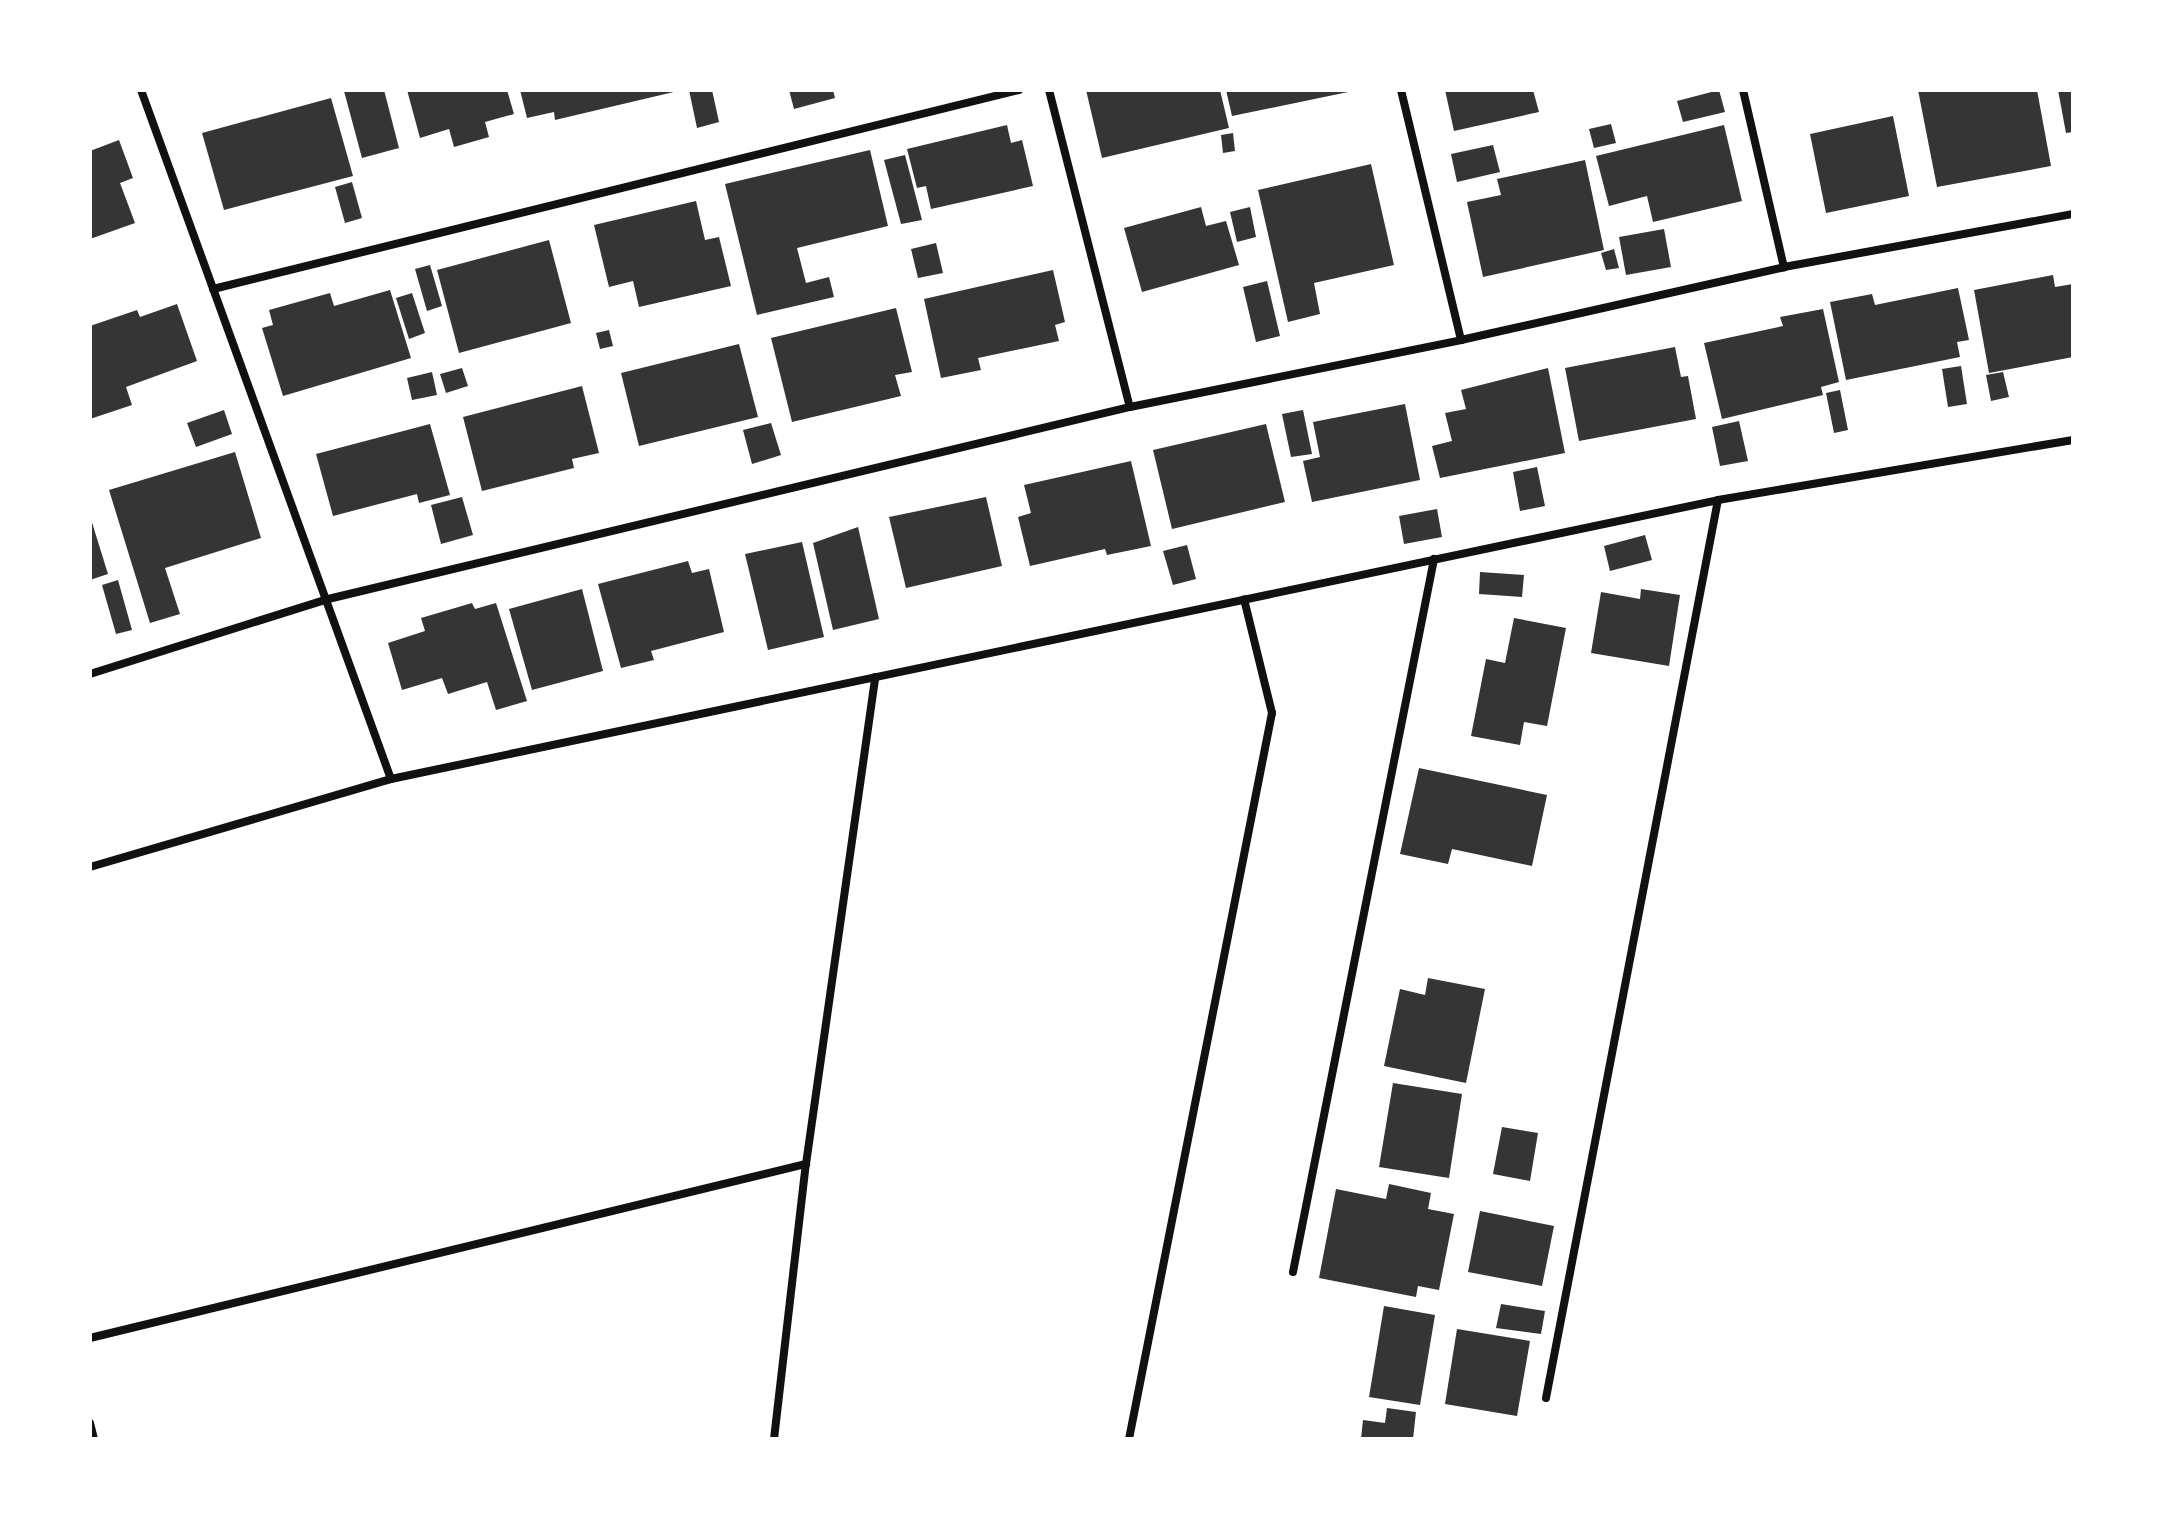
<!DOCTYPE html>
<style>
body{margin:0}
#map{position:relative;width:2163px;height:1529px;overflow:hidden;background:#fff;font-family:"Varela Round",sans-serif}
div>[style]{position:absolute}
.building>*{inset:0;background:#353535}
.minor>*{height:8px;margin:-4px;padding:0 4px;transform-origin:4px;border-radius:4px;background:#111}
span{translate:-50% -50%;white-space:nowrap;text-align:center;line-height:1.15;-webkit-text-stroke:8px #fff;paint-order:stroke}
.frame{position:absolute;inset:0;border:92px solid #fff;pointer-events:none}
</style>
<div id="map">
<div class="building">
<i style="clip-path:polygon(384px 90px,399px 148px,362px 158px,344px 91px)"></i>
<i style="clip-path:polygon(407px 90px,507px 90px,514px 114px,485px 122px,489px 137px,454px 147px,449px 129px,420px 138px)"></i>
<i style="clip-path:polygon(520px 90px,678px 90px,678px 91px,555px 120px,554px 112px,527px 118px)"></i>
<i style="clip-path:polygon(689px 90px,712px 90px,719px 122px,697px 128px)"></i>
<i style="clip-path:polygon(789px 90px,833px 90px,835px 98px,794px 109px)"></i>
<i style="clip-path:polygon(1086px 90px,1220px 90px,1229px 128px,1102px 158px)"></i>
<i style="clip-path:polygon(1226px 90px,1353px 90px,1353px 91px,1232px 116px)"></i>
<i style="clip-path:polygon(1445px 90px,1533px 90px,1539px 112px,1454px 131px)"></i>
<i style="clip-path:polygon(1719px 90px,1725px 112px,1683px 122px,1677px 101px)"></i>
<i style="clip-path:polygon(1918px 90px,2037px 90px,2051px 166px,1937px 187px)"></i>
<i style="clip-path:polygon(2058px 90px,2073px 90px,2073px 132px,2066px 133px)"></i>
<i style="clip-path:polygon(331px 98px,353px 176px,224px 210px,202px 133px)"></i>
<i style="clip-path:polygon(1893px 116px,1909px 196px,1826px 213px,1810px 134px)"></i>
<i style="clip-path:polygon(1611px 124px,1616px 143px,1594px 148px,1589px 129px)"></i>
<i style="clip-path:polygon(1007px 125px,1011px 143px,1022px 140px,1033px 186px,931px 209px,926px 186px,917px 188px,907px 149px)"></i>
<i style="clip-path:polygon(1724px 125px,1742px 201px,1653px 222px,1647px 196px,1609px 206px,1596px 156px)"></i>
<i style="clip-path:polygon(1233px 133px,1235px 151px,1223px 153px,1221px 135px)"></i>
<i style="clip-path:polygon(119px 140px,133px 178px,120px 183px,135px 223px,90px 239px,90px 151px)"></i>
<i style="clip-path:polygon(1493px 145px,1500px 172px,1457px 182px,1451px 154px)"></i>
<i style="clip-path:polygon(870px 150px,888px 226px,797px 248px,806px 283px,829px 277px,834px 297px,757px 315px,725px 184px)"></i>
<i style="clip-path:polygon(905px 155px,922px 220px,901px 224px,884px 160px)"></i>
<i style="clip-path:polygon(1585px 160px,1604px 250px,1483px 277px,1467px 202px,1501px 195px,1497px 179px)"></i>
<i style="clip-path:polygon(1371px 164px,1394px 265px,1314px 283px,1320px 314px,1288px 322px,1258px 190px)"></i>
<i style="clip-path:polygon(352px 182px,362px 218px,345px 223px,335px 187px)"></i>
<i style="clip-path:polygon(696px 201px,705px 240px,719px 237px,731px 286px,639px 307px,633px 281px,609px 287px,594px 225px)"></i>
<i style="clip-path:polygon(1201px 207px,1206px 226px,1226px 221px,1239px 265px,1142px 292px,1124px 228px)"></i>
<i style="clip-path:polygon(1250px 207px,1256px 237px,1237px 242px,1230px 212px)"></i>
<i style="clip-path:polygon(1664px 229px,1671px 267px,1626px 275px,1619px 237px)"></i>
<i style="clip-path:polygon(549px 240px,571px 323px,459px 353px,437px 270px)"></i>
<i style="clip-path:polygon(936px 243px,943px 273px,918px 278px,911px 249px)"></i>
<i style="clip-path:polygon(1614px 249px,1619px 268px,1606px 270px,1601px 253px)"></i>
<i style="clip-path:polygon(430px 265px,442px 306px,427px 311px,415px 269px)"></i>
<i style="clip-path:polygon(1053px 270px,1065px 322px,1055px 325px,1059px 341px,978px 358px,981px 370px,941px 378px,924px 299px)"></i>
<i style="clip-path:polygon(2053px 275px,2055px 287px,2073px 284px,2073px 357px,1989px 373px,1974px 290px)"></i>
<i style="clip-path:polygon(1267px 281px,1280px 336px,1256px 342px,1243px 287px)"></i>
<i style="clip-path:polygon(1958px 288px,1969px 340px,1957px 342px,1960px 357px,1846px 380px,1830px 302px,1872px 294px,1875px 305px)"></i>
<i style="clip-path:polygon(390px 290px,411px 358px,283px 396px,262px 328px,273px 325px,269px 310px,330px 293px,334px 306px)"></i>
<i style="clip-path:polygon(412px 293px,425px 333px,409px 339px,396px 298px)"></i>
<i style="clip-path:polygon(177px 304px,197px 361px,126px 387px,132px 405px,90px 419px,90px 326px,137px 310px,140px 317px)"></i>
<i style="clip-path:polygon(896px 308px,912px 372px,895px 375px,901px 396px,792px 422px,771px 338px)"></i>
<i style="clip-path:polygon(1823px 309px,1839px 382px,1821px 387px,1823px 395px,1722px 419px,1704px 343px,1783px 326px,1780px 317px)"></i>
<i style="clip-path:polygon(609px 330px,613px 346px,600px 349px,596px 333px)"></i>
<i style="clip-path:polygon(739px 344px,758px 417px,639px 446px,621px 373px)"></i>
<i style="clip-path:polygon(1675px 347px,1681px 377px,1688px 376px,1696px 419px,1579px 441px,1565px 368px)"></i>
<i style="clip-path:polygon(1961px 366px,1967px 404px,1948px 407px,1942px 369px)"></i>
<i style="clip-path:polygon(462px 368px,468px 386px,446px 393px,440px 374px)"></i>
<i style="clip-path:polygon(1548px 368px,1565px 453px,1440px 478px,1432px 446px,1452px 441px,1445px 413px,1466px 409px,1461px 390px)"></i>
<i style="clip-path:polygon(432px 372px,437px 395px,412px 400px,407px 378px)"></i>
<i style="clip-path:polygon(2003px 372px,2009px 397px,1991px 401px,1986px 375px)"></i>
<i style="clip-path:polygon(582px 386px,599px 453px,572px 459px,574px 468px,482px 491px,463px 417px)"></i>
<i style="clip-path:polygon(1840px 390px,1848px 430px,1834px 433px,1826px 393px)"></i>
<i style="clip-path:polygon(1405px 404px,1420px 480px,1312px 502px,1303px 461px,1320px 457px,1313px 422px)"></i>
<i style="clip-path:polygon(224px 410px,232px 434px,196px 447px,187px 423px)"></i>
<i style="clip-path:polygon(1303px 410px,1312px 454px,1291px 457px,1282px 414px)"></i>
<i style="clip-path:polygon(1739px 421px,1748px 461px,1720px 466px,1712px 427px)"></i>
<i style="clip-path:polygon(771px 423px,781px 455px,752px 464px,743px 430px)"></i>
<i style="clip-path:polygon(430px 424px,450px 495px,419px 503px,417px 494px,333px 516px,316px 454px)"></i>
<i style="clip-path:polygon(1266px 424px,1285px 502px,1172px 529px,1153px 450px)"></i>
<i style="clip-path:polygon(235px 452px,261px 538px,165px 568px,180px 614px,150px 623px,109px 490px)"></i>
<i style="clip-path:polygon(1131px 461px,1151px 546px,1107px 555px,1105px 549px,1030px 566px,1018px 517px,1031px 513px,1024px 485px)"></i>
<i style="clip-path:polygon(1537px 467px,1545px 506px,1520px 511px,1513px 472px)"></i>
<i style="clip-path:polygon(462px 497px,473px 535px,441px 544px,431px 505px)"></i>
<i style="clip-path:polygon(986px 497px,1002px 566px,906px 588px,889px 517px)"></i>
<i style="clip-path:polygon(1437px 509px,1442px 537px,1404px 544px,1399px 516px)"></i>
<i style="clip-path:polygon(90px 516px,108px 574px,90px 580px)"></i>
<i style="clip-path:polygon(858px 527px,879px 619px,833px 630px,813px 543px)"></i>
<i style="clip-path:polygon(1645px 535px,1652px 560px,1610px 571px,1604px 546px)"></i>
<i style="clip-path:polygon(802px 542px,824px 637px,768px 650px,745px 554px)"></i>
<i style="clip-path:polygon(1187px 545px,1196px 579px,1173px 585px,1163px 551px)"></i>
<i style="clip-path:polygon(688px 561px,692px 573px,709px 569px,724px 632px,651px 651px,654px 660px,621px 668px,598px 584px)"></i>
<i style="clip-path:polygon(1480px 572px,1524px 575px,1522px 597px,1479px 594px)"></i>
<i style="clip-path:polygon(118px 580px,132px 630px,116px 634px,102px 585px)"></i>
<i style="clip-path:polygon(582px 589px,603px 671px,532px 690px,509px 609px)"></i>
<i style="clip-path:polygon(1641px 589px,1680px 595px,1669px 666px,1591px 653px,1601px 592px,1640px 599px)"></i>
<i style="clip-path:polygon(472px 603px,475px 609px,496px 603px,527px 701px,496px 710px,487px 682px,448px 694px,442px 678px,402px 690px,388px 643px,425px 631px,421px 618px)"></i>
<i style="clip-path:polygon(1514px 618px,1566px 628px,1547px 726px,1524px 722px,1520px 745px,1471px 736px,1486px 659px,1505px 663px)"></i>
<i style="clip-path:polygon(1419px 768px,1547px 795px,1532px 866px,1452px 849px,1448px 864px,1400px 854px)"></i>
<i style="clip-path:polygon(1428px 978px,1485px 989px,1466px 1083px,1384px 1066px,1400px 989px,1425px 995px)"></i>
<i style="clip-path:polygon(1393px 1083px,1462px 1094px,1449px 1178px,1379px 1167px)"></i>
<i style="clip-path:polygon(1502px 1127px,1538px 1133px,1530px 1181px,1493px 1174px)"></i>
<i style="clip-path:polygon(1389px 1184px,1431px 1193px,1428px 1209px,1454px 1214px,1439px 1290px,1418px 1286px,1416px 1297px,1319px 1278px,1336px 1189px,1386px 1199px)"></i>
<i style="clip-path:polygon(1480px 1211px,1554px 1226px,1542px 1286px,1468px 1272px)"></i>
<i style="clip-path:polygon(1501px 1304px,1545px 1311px,1541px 1334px,1496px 1328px)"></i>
<i style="clip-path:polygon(1384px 1306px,1435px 1315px,1420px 1405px,1369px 1397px)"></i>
<i style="clip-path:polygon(1457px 1329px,1530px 1341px,1517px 1416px,1445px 1404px)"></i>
<i style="clip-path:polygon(1387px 1408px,1416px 1412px,1413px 1439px,1361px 1439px,1363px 1420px,1385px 1423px)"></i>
</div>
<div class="minor">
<i style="left:141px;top:90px;width:733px;rotate:70.06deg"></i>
<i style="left:1049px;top:90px;width:327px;rotate:75.7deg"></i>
<i style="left:1401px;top:90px;width:257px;rotate:76.5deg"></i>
<i style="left:1743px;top:90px;width:182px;rotate:77deg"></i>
<i style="left:213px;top:289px;width:830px;rotate:-13.87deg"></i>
<i style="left:90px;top:674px;width:245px;rotate:-17.5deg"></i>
<i style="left:324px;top:600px;width:829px;rotate:-13.47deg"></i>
<i style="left:1130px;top:407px;width:338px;rotate:-11.4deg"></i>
<i style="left:1461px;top:340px;width:331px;rotate:-12.7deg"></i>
<i style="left:1784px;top:267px;width:294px;rotate:-10.4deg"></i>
<i style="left:90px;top:867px;width:314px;rotate:-16.3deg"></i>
<i style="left:391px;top:779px;width:1356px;rotate:-11.87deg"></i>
<i style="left:1718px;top:500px;width:360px;rotate:-9.6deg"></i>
<i style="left:1293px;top:1272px;width:727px;rotate:-78.81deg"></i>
<i style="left:90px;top:1338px;width:737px;rotate:-13.66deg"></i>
<i style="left:1546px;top:1398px;width:914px;rotate:-79.16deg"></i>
<i style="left:90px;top:1423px;width:16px;rotate:76deg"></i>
<i style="left:774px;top:1439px;width:277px;rotate:-83.4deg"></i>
<i style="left:806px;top:1164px;width:492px;rotate:-81.9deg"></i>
<i style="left:1129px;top:1439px;width:740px;rotate:-78.86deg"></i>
<i style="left:1272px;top:713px;width:117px;rotate:-103.8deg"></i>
</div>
<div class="frame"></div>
</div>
